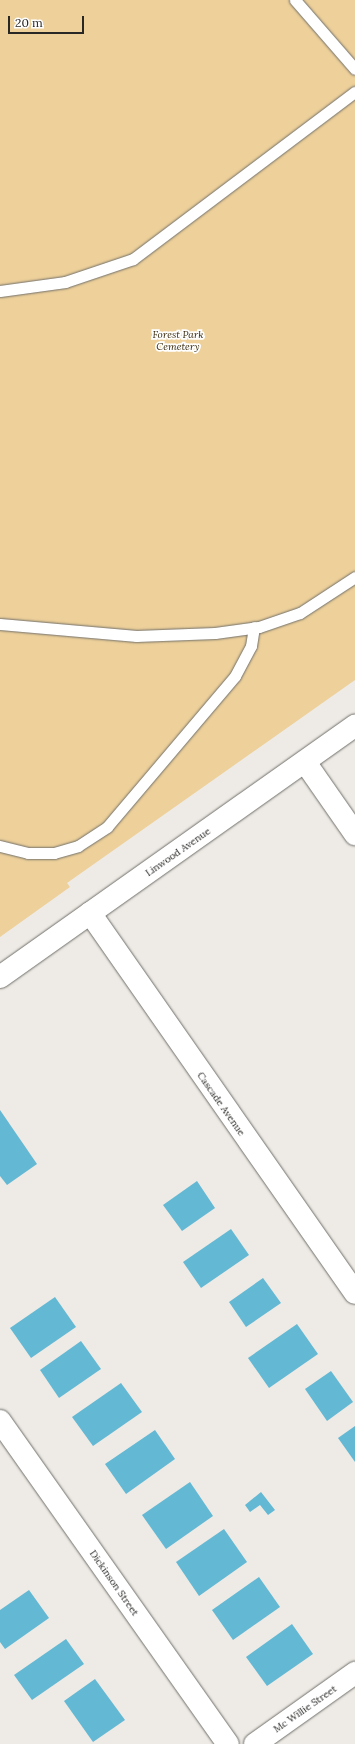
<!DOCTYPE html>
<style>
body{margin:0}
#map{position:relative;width:355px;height:1744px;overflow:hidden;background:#eeebe6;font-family:Lora,serif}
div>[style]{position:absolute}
.green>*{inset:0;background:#edd09a}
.building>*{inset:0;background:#63b8d3}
.roads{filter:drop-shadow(0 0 1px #716f6a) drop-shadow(0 0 1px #716f6a)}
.service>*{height:11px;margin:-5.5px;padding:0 5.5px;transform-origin:5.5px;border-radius:5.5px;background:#fff}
.minor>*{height:22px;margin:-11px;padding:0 11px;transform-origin:11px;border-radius:11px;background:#fff}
.secondary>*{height:22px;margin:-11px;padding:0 11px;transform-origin:11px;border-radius:11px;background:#fff}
span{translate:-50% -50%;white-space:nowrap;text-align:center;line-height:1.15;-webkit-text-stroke:3.5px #fff;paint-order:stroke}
.park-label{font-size:10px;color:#392b0e;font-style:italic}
.street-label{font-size:10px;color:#282725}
.scale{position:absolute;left:8px;top:16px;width:76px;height:18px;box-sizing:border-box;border:2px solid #282725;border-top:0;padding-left:5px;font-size:12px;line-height:14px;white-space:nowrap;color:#282725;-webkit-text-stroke:3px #fff;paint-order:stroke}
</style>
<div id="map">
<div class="green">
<i style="clip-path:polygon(0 0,355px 0,355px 680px,67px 883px,70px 887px,0 937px)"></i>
</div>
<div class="building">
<i style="clip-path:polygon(0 1110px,37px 1164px,7px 1185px,0 1176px)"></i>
<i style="clip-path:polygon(197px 1181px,215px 1208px,182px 1231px,163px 1205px)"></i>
<i style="clip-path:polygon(231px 1229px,249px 1255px,201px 1288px,183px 1262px)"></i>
<i style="clip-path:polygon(263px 1278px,281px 1303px,246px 1327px,229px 1302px)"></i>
<i style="clip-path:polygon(55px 1297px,76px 1327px,31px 1358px,10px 1328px)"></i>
<i style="clip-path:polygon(297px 1324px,318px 1354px,269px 1388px,248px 1358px)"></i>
<i style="clip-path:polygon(81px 1341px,101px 1369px,59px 1398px,40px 1370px)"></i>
<i style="clip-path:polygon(331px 1371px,353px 1402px,327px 1421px,305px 1389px)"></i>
<i style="clip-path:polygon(121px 1383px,142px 1412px,93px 1446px,72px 1417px)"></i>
<i style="clip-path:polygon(355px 1426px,355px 1462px,338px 1438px)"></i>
<i style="clip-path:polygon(155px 1430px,175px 1459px,126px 1494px,105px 1464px)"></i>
<i style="clip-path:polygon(190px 1482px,213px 1516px,166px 1549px,142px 1515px)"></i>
<i style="clip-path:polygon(261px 1492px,275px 1510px,268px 1515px,260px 1505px,250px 1512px,245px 1505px)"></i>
<i style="clip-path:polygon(224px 1529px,247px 1562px,199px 1596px,176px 1562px)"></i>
<i style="clip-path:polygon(259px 1577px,280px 1607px,233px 1640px,212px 1610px)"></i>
<i style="clip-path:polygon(29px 1590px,49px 1618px,5px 1649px,0 1642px,0 1610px)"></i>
<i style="clip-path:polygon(292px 1624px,313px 1654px,267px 1686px,246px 1657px)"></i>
<i style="clip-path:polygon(66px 1639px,84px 1664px,32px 1700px,14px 1675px)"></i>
<i style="clip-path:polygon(95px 1679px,125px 1720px,93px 1742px,64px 1701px)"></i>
</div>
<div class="roads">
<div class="service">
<i style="left:295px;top:0;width:91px;rotate:49deg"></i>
<i style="left:0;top:291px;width:66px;rotate:-7.9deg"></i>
<i style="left:65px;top:282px;width:72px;rotate:-18.7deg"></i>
<i style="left:133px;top:259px;width:278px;rotate:-37deg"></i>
<i style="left:0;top:624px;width:137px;rotate:5deg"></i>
<i style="left:136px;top:636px;width:79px;rotate:-2.2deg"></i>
<i style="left:215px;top:633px;width:44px;rotate:-7.8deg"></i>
<i style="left:259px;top:627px;width:43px;rotate:-18.9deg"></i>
<i style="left:300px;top:613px;width:66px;rotate:-33.2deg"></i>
<i style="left:0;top:846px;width:29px;rotate:14deg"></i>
<i style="left:28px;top:853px;width:26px"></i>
<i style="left:54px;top:853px;width:25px;rotate:-16deg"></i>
<i style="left:78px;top:846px;width:35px;rotate:-33deg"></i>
<i style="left:107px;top:827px;width:198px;rotate:-49.7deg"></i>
<i style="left:235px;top:676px;width:34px;rotate:-62deg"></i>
<i style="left:251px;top:646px;width:19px;rotate:-81deg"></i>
</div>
<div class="minor">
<i style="left:305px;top:762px;width:88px;rotate:55.2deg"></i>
<i style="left:90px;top:913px;width:463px;rotate:55.1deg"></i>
<i style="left:0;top:1421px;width:395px;rotate:54.8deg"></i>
<i style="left:255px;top:1744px;width:123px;rotate:-35.4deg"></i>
</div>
<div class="secondary">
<i style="left:0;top:977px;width:435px;rotate:-35.3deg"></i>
</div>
</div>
<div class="park-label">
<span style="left:178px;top:340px">Forest Park<br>Cemetery</span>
</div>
<div class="street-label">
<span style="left:178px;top:852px;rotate:-35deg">Linwood Avenue</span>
<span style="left:221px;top:1104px;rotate:55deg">Cascade Avenue</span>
<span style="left:114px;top:1583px;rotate:55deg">Dickinson Street</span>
<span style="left:305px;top:1709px;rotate:-35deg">Mc Willie Street</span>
</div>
<div class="scale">20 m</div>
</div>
